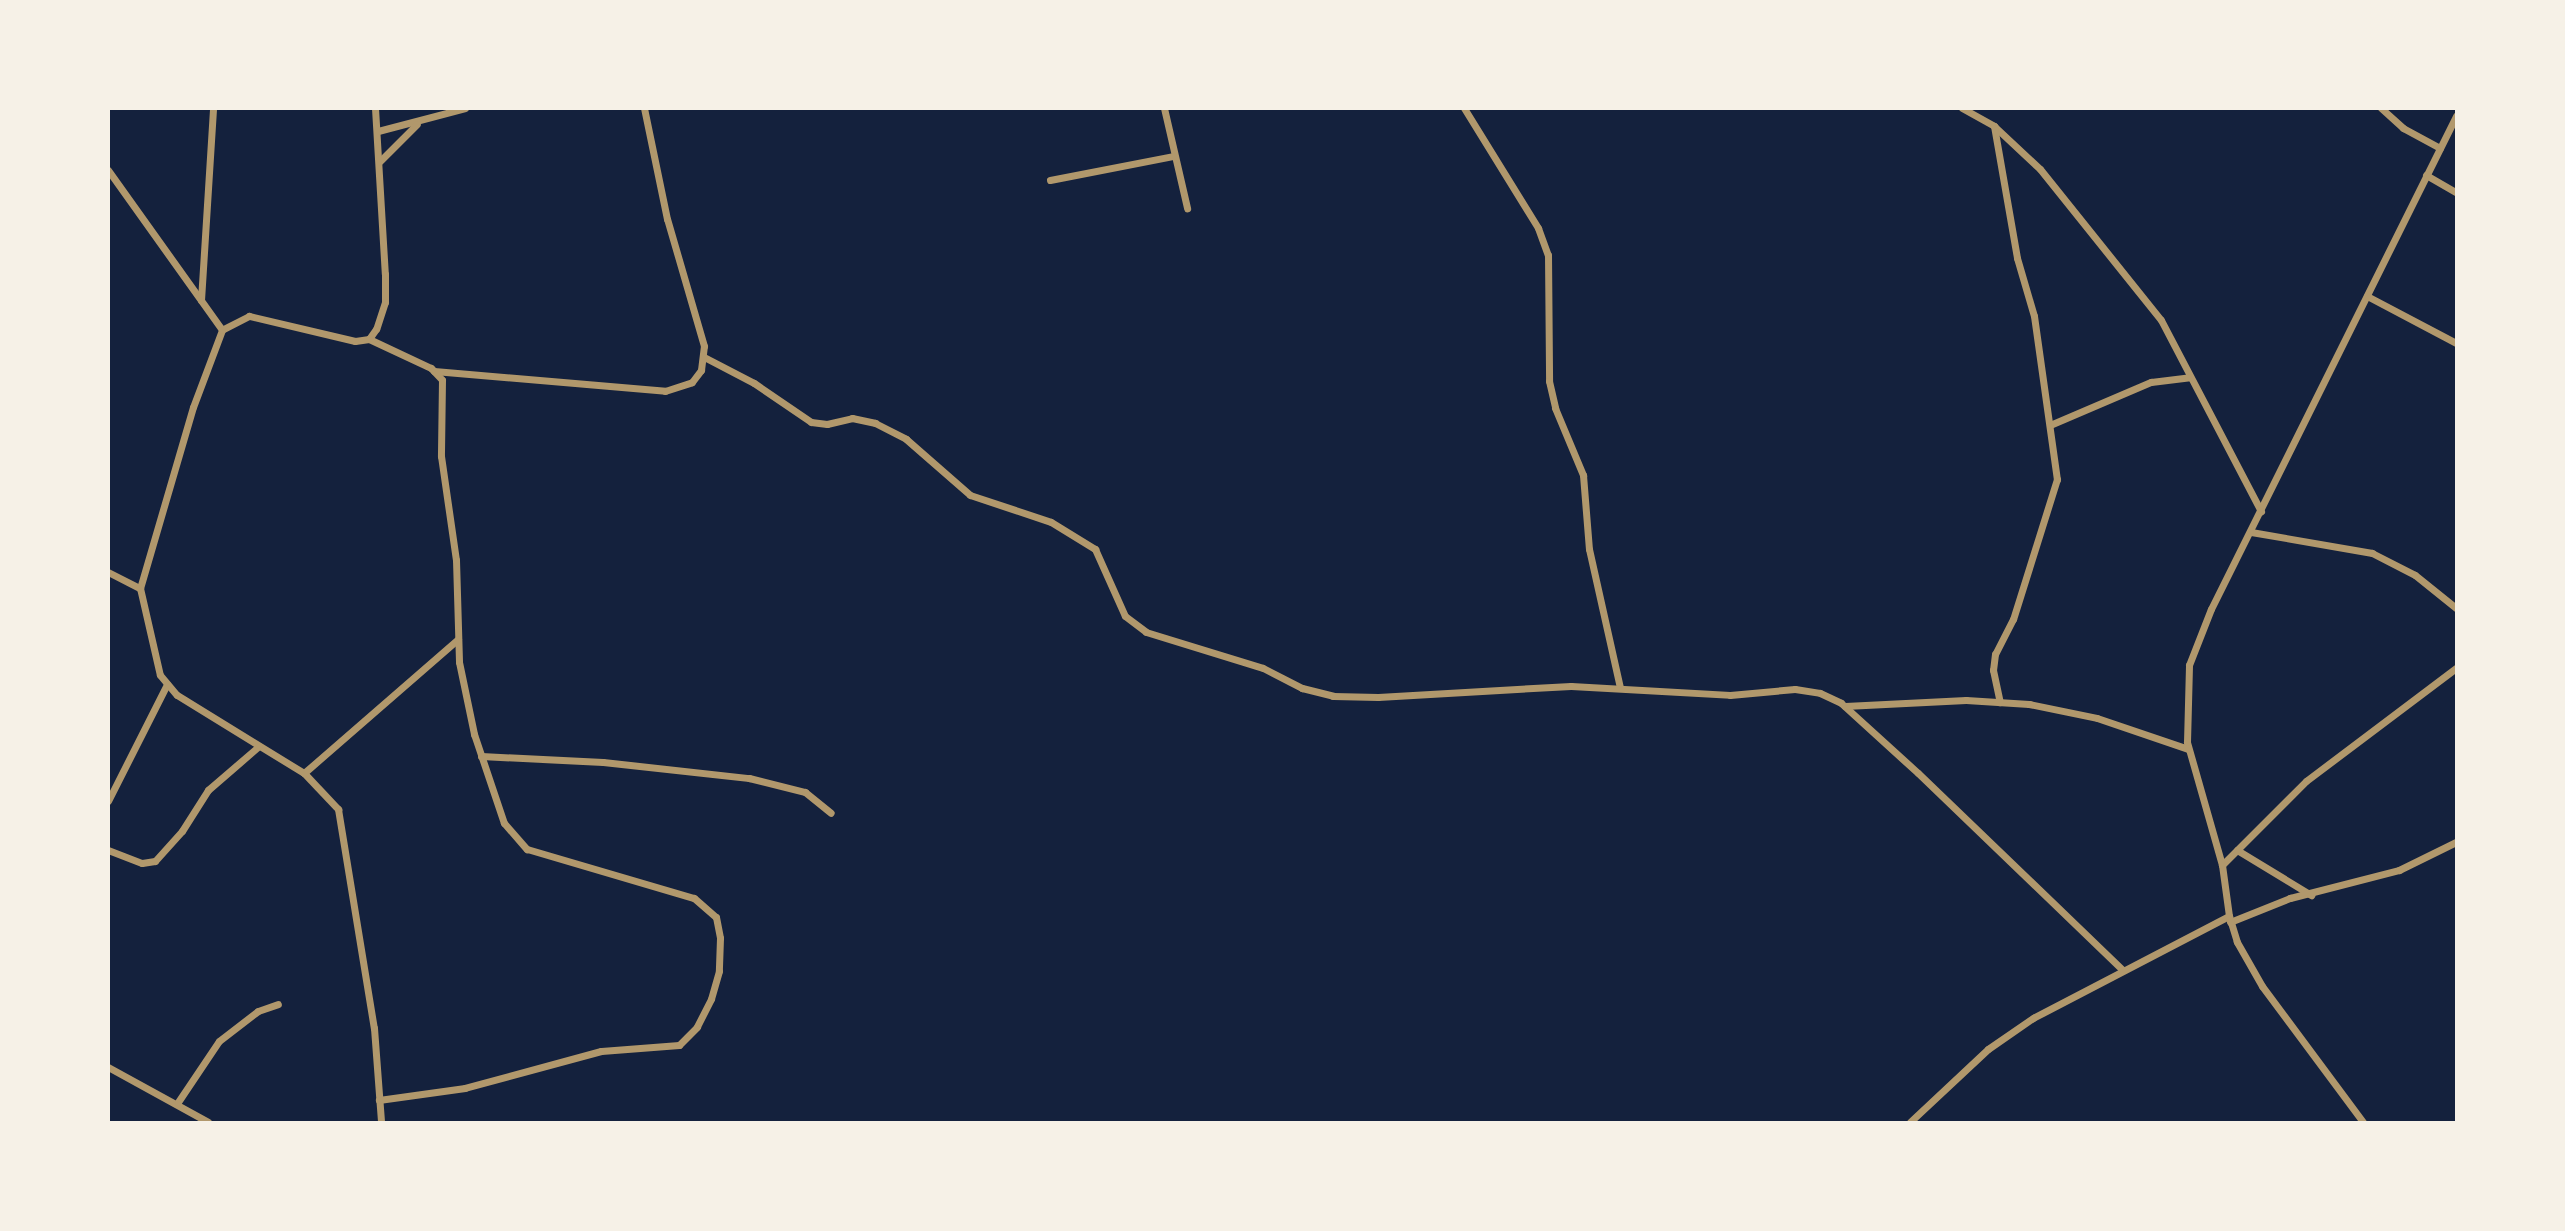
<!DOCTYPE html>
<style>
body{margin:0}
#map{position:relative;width:2565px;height:1231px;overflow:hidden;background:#14213d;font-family:Georgia,serif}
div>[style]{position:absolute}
.minor>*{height:7px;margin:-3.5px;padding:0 3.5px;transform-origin:3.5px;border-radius:3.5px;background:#b1986c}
span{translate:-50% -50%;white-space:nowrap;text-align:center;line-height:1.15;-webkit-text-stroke:5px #f6f1e7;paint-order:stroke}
.frame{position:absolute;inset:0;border:110px solid #f6f1e7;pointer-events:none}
</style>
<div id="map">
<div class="minor">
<i style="left:375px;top:108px;width:166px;rotate:86.6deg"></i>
<i style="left:385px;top:274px;width:28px;rotate:90deg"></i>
<i style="left:385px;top:302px;width:28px;rotate:108deg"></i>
<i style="left:376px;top:329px;width:12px;rotate:125deg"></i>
<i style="left:369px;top:339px;width:14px;rotate:172deg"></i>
<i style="left:355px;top:341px;width:109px;rotate:-166.7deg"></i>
<i style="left:249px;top:316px;width:30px;rotate:153deg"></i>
<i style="left:222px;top:330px;width:82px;rotate:110.6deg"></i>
<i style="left:193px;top:407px;width:189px;rotate:106.3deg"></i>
<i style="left:140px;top:588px;width:89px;rotate:77.1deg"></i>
<i style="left:160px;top:675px;width:26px;rotate:50deg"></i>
<i style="left:177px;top:695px;width:149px;rotate:31.6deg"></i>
<i style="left:304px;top:773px;width:50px;rotate:46.6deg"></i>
<i style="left:338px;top:809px;width:222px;rotate:80.7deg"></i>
<i style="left:374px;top:1028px;width:94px;rotate:85.7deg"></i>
<i style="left:1164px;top:108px;width:103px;rotate:77deg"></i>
<i style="left:1464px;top:108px;width:141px;rotate:58.3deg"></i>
<i style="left:1538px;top:228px;width:29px;rotate:70deg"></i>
<i style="left:1548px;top:255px;width:126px;rotate:89.5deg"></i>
<i style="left:1549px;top:381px;width:28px;rotate:77deg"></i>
<i style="left:1555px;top:408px;width:73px;rotate:67.3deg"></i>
<i style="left:1583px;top:475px;width:74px;rotate:85.4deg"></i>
<i style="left:1589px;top:549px;width:142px;rotate:77.4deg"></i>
<i style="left:1962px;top:108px;width:37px;rotate:29deg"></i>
<i style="left:1994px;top:126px;width:63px;rotate:43.1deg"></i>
<i style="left:2040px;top:169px;width:193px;rotate:51.3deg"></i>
<i style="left:2161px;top:320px;width:216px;rotate:62.4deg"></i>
<i style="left:2381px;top:108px;width:30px;rotate:42deg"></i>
<i style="left:2403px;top:128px;width:42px;rotate:28.4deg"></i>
<i style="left:1994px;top:126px;width:134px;rotate:80.1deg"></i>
<i style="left:2017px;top:258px;width:60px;rotate:73.7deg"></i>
<i style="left:2034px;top:316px;width:165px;rotate:82deg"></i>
<i style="left:2057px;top:479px;width:147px;rotate:107.4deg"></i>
<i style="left:2013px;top:619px;width:39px;rotate:117deg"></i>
<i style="left:1995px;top:654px;width:16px;rotate:97deg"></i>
<i style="left:1993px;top:670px;width:33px;rotate:78deg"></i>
<i style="left:378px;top:131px;width:90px;rotate:-14.8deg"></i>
<i style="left:380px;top:161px;width:52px;rotate:-45deg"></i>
<i style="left:108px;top:170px;width:196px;rotate:54.5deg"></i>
<i style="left:2426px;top:175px;width:34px;rotate:30deg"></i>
<i style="left:1050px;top:180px;width:125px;rotate:-11deg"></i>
<i style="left:2367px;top:296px;width:101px;rotate:27.8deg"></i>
<i style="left:201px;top:300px;width:192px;rotate:-86.4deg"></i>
<i style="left:369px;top:339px;width:68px;rotate:25.1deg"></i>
<i style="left:431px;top:368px;width:16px;rotate:47deg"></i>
<i style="left:442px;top:380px;width:76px;rotate:90.8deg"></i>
<i style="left:441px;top:456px;width:105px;rotate:81.8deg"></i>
<i style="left:456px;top:560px;width:102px;rotate:88.3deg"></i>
<i style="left:459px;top:662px;width:74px;rotate:78.2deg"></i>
<i style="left:474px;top:734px;width:94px;rotate:71.4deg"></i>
<i style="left:504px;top:823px;width:35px;rotate:49deg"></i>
<i style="left:527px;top:849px;width:174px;rotate:16.4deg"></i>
<i style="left:694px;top:898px;width:29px;rotate:41deg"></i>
<i style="left:716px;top:917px;width:21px;rotate:79deg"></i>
<i style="left:720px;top:938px;width:33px;rotate:92deg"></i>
<i style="left:719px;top:971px;width:29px;rotate:106deg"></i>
<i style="left:711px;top:999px;width:31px;rotate:117deg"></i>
<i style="left:697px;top:1027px;width:25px;rotate:135deg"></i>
<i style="left:679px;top:1045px;width:78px;rotate:175.6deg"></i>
<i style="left:601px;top:1051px;width:141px;rotate:164.8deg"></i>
<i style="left:465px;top:1088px;width:87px;rotate:172.1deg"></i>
<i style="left:704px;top:357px;width:56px;rotate:27.5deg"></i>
<i style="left:754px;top:383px;width:69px;rotate:34.4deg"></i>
<i style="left:811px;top:422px;width:16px;rotate:7deg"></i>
<i style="left:827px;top:424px;width:26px;rotate:-13deg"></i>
<i style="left:852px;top:418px;width:24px;rotate:12deg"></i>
<i style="left:875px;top:423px;width:35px;rotate:27deg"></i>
<i style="left:906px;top:439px;width:85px;rotate:41.2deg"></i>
<i style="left:970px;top:495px;width:85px;rotate:18.4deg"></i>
<i style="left:1051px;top:522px;width:52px;rotate:31.5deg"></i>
<i style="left:1095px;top:549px;width:73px;rotate:65.9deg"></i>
<i style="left:1125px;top:616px;width:26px;rotate:37deg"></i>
<i style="left:1146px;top:632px;width:122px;rotate:17.1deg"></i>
<i style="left:1263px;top:668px;width:44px;rotate:27.1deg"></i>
<i style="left:1302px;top:688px;width:32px;rotate:14deg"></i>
<i style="left:1333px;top:696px;width:45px;rotate:1.3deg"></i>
<i style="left:1378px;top:697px;width:193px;rotate:-3.3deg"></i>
<i style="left:1571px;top:686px;width:159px;rotate:3.2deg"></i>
<i style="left:1730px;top:695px;width:65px;rotate:-5.3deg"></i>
<i style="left:1795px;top:689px;width:25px;rotate:9deg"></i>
<i style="left:1820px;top:693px;width:23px;rotate:25deg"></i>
<i style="left:1841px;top:703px;width:104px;rotate:42.3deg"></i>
<i style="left:1918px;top:773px;width:284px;rotate:43.9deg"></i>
<i style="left:434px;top:371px;width:232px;rotate:4.9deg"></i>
<i style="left:665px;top:391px;width:28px;rotate:-18deg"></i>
<i style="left:692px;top:382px;width:15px;rotate:-53deg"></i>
<i style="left:701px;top:370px;width:24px;rotate:-83deg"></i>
<i style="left:704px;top:346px;width:132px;rotate:-106.2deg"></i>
<i style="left:667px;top:219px;width:113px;rotate:-101.7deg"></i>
<i style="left:2050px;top:425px;width:110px;rotate:-23.1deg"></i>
<i style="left:2151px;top:382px;width:39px;rotate:-7deg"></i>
<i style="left:2251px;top:532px;width:123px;rotate:9.8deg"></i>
<i style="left:2372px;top:553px;width:48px;rotate:27.1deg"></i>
<i style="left:2415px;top:575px;width:53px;rotate:38.8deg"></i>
<i style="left:108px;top:572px;width:36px;rotate:27deg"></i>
<i style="left:1845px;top:706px;width:121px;rotate:-2.8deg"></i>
<i style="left:1966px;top:700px;width:63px;rotate:3.6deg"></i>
<i style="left:2029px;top:704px;width:69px;rotate:11.6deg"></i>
<i style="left:2097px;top:718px;width:96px;rotate:18.8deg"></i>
<i style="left:481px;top:756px;width:122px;rotate:2.8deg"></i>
<i style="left:603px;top:762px;width:147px;rotate:6.3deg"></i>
<i style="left:749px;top:778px;width:58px;rotate:14deg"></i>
<i style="left:805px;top:792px;width:33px;rotate:39deg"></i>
<i style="left:304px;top:773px;width:204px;rotate:-41deg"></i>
<i style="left:108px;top:801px;width:131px;rotate:-63.2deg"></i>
<i style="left:108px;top:850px;width:36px;rotate:21deg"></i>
<i style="left:142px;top:863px;width:13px;rotate:-9deg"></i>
<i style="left:155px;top:861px;width:40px;rotate:-48deg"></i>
<i style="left:182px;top:831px;width:49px;rotate:-57.6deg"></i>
<i style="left:208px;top:790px;width:67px;rotate:-40.8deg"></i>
<i style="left:2237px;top:850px;width:87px;rotate:31.3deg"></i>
<i style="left:2222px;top:865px;width:119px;rotate:-45deg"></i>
<i style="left:2306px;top:781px;width:188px;rotate:-37deg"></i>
<i style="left:2230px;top:922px;width:65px;rotate:-21.8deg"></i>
<i style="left:2290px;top:898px;width:113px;rotate:-14.4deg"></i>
<i style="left:2399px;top:870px;width:64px;rotate:-26.2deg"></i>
<i style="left:108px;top:1067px;width:114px;rotate:28.8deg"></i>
<i style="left:178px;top:1102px;width:73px;rotate:-56.1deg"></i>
<i style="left:219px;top:1041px;width:49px;rotate:-37.6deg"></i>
<i style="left:258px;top:1011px;width:21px;rotate:-19deg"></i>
<i style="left:1910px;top:1122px;width:107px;rotate:-43.1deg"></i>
<i style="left:1988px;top:1049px;width:55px;rotate:-34.6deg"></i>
<i style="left:2033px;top:1018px;width:221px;rotate:-27.5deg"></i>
<i style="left:2363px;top:1122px;width:169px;rotate:-126.6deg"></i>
<i style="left:2262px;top:986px;width:51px;rotate:-119.6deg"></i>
<i style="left:2237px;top:942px;width:27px;rotate:-107deg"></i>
<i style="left:2229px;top:916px;width:51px;rotate:-97.8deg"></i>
<i style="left:2222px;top:865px;width:128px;rotate:-105.9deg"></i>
<i style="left:2187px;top:742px;width:77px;rotate:-88.5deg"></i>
<i style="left:2189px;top:665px;width:60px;rotate:-68.6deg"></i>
<i style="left:2211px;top:609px;width:551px;rotate:-63.57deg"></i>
</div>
<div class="frame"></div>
</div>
